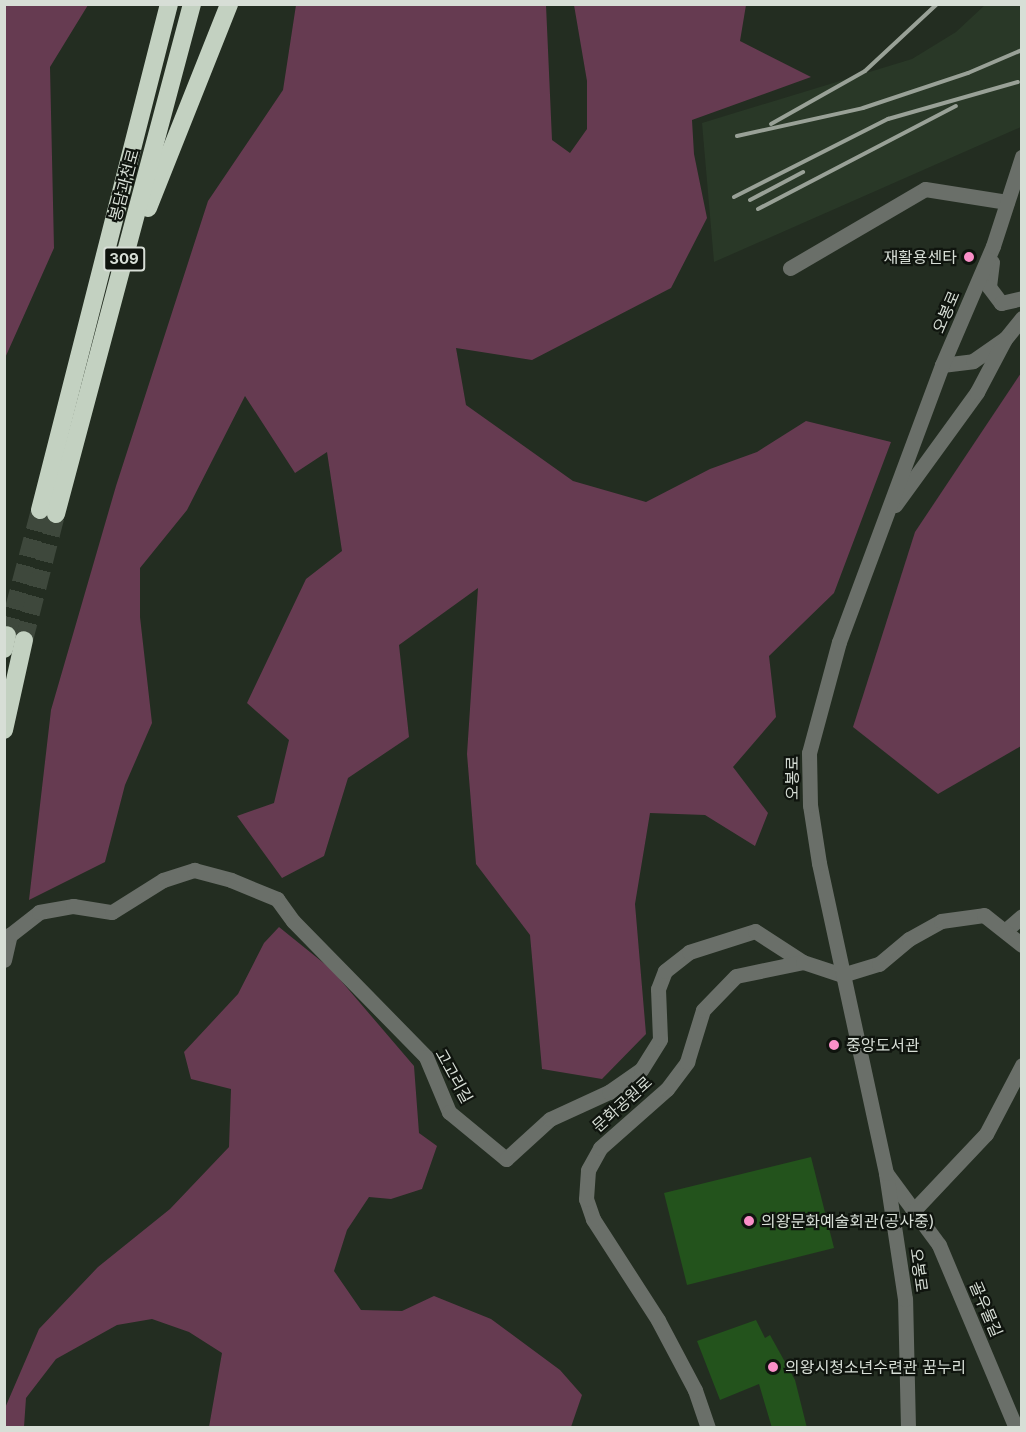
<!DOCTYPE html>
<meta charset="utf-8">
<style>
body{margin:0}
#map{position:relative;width:1026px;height:1432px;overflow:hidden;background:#232d21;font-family:Inter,"Noto Sans KR",sans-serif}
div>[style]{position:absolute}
.built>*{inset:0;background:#293827}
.green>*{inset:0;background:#663b51}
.building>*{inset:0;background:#23531c}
.highway-tunnel>*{height:18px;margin-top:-9px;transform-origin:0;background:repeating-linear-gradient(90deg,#3e483c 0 18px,transparent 0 27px)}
.minor>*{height:15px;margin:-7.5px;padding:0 7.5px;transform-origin:7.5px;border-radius:7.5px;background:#6a6f69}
.highway>*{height:18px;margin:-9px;padding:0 9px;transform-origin:9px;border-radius:9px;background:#c3d1c1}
.rail>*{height:4px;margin:-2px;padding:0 2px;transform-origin:2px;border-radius:2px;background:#99a197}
.dots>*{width:16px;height:16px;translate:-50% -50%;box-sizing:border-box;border:3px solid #0f140e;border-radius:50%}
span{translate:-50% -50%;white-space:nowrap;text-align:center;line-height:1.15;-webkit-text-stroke:4.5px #0f140e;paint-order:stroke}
.shield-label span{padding:2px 4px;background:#0f140e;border:2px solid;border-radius:4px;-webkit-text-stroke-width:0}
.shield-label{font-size:15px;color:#d7ded6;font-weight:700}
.street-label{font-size:16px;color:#d7ded6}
.poi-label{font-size:16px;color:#d7ded6}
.right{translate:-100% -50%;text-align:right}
.left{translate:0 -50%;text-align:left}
.frame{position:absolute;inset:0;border:6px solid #d7ded6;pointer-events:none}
</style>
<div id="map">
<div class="built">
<i style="clip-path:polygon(986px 4px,1021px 5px,1021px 127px,714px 262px,702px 123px,912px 59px,956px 32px)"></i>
</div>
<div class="green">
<i style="clip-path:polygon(5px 4px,88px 5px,50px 67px,54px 248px,5px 358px)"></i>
<i style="clip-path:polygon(296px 5px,546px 5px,552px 140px,570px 153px,587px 129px,587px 81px,574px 5px,746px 5px,740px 41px,811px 77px,692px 120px,694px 154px,707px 218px,671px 288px,532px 360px,456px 348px,466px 405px,573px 481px,646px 502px,710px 469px,757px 452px,806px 421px,891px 442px,834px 593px,769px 656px,776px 717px,733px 767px,768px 813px,755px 846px,705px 815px,650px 813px,635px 904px,646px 1034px,602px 1079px,542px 1069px,530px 935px,476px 864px,467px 754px,478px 588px,399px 645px,409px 737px,348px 778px,324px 856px,282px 878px,237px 816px,274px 803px,289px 740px,247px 703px,306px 579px,342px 551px,327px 452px,295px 473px,245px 396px,187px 510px,140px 568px,140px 617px,152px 723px,125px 785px,105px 862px,29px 900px,51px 710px,116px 486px,208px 201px,283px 90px)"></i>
<i style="clip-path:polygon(1021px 373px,1021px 746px,938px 794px,853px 727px,915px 532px)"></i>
<i style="clip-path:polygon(279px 927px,331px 969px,414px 1066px,419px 1133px,437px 1146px,422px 1189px,391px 1199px,369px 1197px,347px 1230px,334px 1271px,361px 1310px,402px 1311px,434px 1296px,491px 1319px,560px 1370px,582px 1395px,571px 1427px,209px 1427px,222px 1353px,189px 1332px,152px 1319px,117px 1325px,56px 1359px,26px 1398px,24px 1427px,5px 1428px,5px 1408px,39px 1329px,98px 1267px,170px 1209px,229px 1147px,231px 1089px,191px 1079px,184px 1052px,238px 994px,264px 943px)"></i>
</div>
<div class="building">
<i style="clip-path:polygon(811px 1157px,834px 1248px,687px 1285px,664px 1193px)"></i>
<i style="clip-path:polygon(756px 1320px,765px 1338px,770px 1335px,795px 1380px,807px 1428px,772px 1428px,759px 1384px,720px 1400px,697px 1341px)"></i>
</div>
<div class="highway-tunnel">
<i style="left:7px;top:635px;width:129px;rotate:-75.2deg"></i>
<i style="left:24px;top:640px;width:130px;rotate:-75.7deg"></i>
</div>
<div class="minor">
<i style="left:992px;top:262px;width:25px;rotate:97deg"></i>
<i style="left:989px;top:287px;width:20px;rotate:53deg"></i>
<i style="left:1001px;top:303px;width:22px;rotate:-13deg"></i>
<i style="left:790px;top:268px;width:156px;rotate:-30.3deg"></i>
<i style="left:925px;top:189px;width:83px;rotate:9deg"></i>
<i style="left:942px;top:365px;width:31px;rotate:-7deg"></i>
<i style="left:973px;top:361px;width:39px;rotate:-35deg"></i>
<i style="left:1005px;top:339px;width:27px;rotate:-51deg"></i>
<i style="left:895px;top:505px;width:140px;rotate:-54deg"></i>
<i style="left:977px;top:392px;width:60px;rotate:-62.2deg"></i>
<i style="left:1006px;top:930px;width:21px;rotate:-41deg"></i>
<i style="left:4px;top:960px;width:26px;rotate:-77deg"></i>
<i style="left:10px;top:935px;width:37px;rotate:-38deg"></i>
<i style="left:39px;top:912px;width:35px;rotate:-10deg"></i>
<i style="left:73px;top:906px;width:39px;rotate:9deg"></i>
<i style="left:112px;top:912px;width:60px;rotate:-32.1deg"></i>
<i style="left:163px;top:880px;width:33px;rotate:-18deg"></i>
<i style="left:194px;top:870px;width:38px;rotate:15deg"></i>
<i style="left:231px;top:880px;width:50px;rotate:22.4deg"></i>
<i style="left:277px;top:899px;width:27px;rotate:54deg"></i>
<i style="left:293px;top:921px;width:190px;rotate:45.6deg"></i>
<i style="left:426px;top:1057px;width:60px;rotate:67.3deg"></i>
<i style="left:449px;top:1112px;width:74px;rotate:39.5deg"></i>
<i style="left:506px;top:1159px;width:59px;rotate:-42.3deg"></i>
<i style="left:550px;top:1119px;width:65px;rotate:-24.6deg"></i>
<i style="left:609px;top:1092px;width:39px;rotate:-35deg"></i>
<i style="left:641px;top:1070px;width:36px;rotate:-58deg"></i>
<i style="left:660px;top:1039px;width:50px;rotate:-92.3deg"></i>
<i style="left:658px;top:989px;width:19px;rotate:-69deg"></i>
<i style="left:665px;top:971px;width:31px;rotate:-38deg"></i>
<i style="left:689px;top:952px;width:69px;rotate:-17.7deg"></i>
<i style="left:755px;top:931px;width:57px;rotate:32.9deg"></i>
<i style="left:886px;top:1173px;width:89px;rotate:53.6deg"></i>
<i style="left:939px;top:1245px;width:199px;rotate:67.2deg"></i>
<i style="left:915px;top:1209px;width:103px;rotate:-46.6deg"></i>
<i style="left:986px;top:1134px;width:78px;rotate:-62.4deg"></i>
<i style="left:708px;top:1428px;width:40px;rotate:-108.9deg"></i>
<i style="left:695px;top:1390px;width:79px;rotate:-117.9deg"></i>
<i style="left:658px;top:1320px;width:120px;rotate:-122.8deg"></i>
<i style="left:593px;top:1219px;width:21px;rotate:-109deg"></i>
<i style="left:586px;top:1199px;width:29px;rotate:-86deg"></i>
<i style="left:588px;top:1170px;width:25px;rotate:-61deg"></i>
<i style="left:600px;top:1148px;width:89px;rotate:-41.4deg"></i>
<i style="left:667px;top:1089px;width:34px;rotate:-53deg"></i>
<i style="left:687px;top:1062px;width:54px;rotate:-72.9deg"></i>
<i style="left:703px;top:1010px;width:47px;rotate:-45.9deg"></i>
<i style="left:736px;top:976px;width:68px;rotate:-11.8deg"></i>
<i style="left:803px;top:962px;width:41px;rotate:18.4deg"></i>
<i style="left:842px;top:975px;width:39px;rotate:-17deg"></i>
<i style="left:879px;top:964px;width:39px;rotate:-40deg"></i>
<i style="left:909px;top:939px;width:37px;rotate:-29deg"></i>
<i style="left:941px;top:921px;width:43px;rotate:-7.9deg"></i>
<i style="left:984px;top:915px;width:48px;rotate:38.3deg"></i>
<i style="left:908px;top:1428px;width:129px;rotate:-91.3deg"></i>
<i style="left:905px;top:1299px;width:127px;rotate:-98.6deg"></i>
<i style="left:886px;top:1173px;width:317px;rotate:-102.2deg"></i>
<i style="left:819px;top:863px;width:59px;rotate:-98.8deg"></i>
<i style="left:810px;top:805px;width:52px;rotate:-91.1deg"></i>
<i style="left:809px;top:753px;width:115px;rotate:-74.9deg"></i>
<i style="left:839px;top:642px;width:296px;rotate:-69.6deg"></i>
<i style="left:942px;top:365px;width:129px;rotate:-66.8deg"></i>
<i style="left:993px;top:246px;width:94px;rotate:-72deg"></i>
</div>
<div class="highway">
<i style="left:148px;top:208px;width:219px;rotate:-68.3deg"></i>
<i style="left:40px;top:510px;width:522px;rotate:-75.7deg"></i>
<i style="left:56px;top:514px;width:528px;rotate:-75.07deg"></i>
<i style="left:4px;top:649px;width:14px;rotate:-78deg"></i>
<i style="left:4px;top:730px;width:92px;rotate:-77.5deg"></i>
</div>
<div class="rail">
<i style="left:771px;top:124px;width:108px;rotate:-29.4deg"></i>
<i style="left:865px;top:71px;width:98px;rotate:-42.9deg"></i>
<i style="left:737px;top:136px;width:129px;rotate:-12.5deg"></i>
<i style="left:863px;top:108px;width:111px;rotate:-18.4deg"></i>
<i style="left:968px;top:73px;width:59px;rotate:-23.1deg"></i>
<i style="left:734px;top:197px;width:173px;rotate:-26.9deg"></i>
<i style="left:888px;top:119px;width:135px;rotate:-15.9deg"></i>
<i style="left:750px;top:200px;width:60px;rotate:-27.8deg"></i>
<i style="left:758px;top:209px;width:223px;rotate:-27.5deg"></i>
</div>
<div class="dots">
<i style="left:969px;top:257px;background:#fa8fc8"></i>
<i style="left:834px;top:1045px;background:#fa8fc8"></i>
<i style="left:749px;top:1221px;background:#fa8fc8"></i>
<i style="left:773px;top:1367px;background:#fa8fc8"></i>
</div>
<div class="shield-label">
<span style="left:124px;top:259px">309</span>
</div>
<div class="street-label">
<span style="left:124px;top:185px;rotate:-75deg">봉담과천로</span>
<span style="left:946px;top:312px;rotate:-67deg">오봉로</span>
<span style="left:792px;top:778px;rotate:-90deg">오봉로</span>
<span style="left:454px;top:1076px;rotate:61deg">고고리길</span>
<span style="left:622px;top:1104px;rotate:-42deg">문화공원로</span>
<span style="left:919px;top:1270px;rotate:82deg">오봉로</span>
<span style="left:986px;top:1309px;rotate:67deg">골우물길</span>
</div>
<div class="poi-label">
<span class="right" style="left:957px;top:257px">재활용센타</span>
<span class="left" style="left:846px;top:1045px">중앙도서관</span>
<span class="left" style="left:761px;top:1221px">의왕문화예술회관(공사중)</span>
<span class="left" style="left:785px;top:1367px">의왕시청소년수련관 꿈누리</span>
</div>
<div class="frame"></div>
</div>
